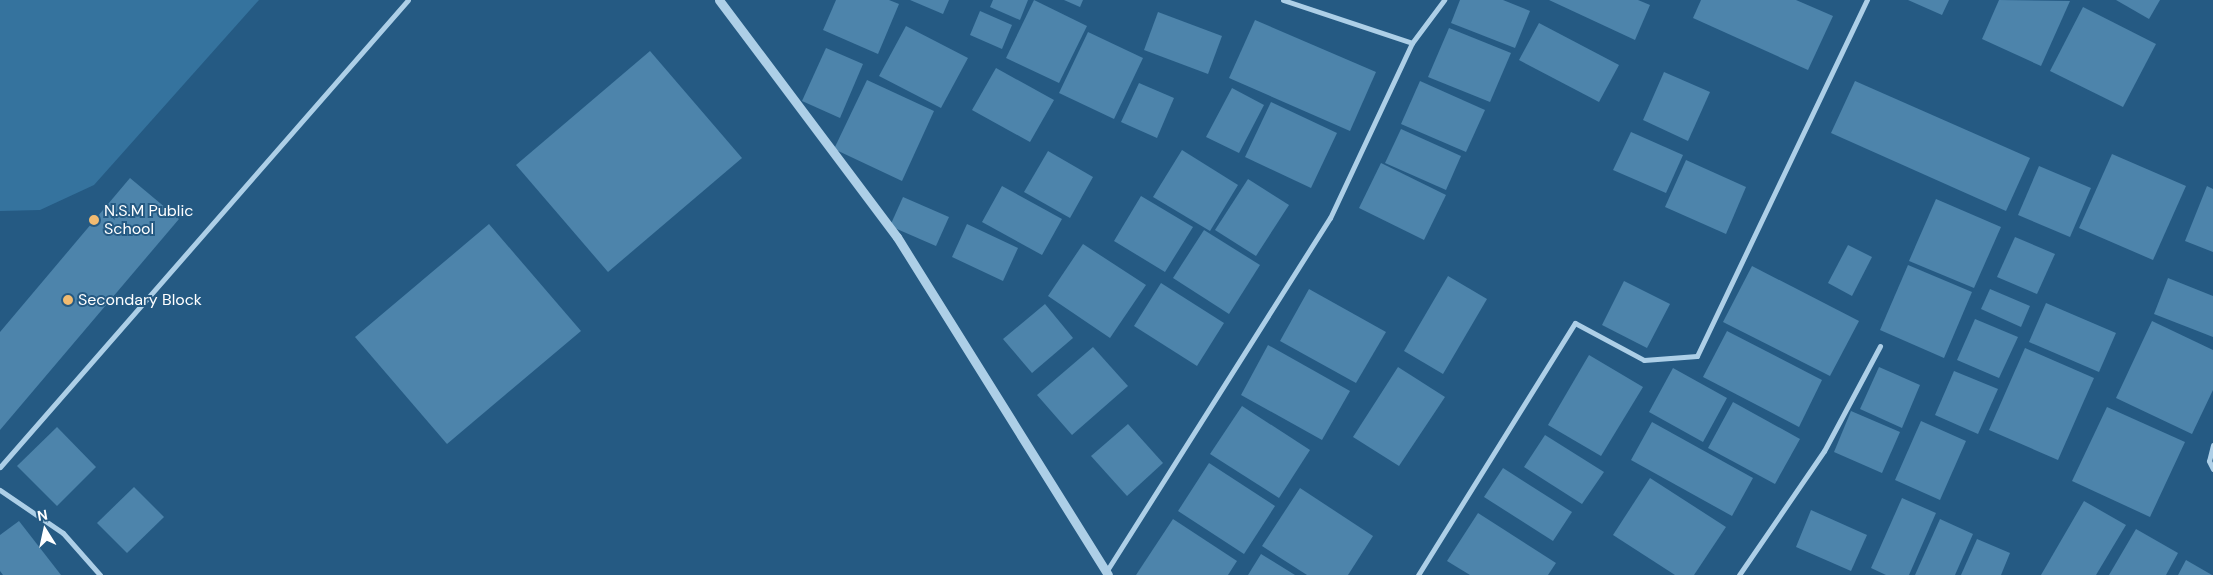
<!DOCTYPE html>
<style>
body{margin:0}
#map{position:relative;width:2213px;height:575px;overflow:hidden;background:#255a83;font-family:"DM Sans",sans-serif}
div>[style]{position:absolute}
.green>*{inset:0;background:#35739e}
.building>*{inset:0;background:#4d84ab}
.minor>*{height:5px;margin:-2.5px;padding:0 2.5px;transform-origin:2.5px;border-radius:2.5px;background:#adcfe7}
.tertiary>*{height:9px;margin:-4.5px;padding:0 4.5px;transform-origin:4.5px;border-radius:4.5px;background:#adcfe7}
.dots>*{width:14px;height:14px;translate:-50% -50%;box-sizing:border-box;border:2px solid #255a83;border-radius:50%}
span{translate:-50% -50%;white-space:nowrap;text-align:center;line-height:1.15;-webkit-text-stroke:4px #255a83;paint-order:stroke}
.poi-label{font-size:16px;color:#fff}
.left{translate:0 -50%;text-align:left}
.north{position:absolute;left:20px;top:505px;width:50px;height:50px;-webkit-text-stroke:4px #255a83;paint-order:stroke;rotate:350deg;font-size:14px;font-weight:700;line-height:20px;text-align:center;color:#fff}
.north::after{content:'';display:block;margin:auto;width:18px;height:22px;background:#fff;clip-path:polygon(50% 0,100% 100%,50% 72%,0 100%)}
</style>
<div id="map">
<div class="green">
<i style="clip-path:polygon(0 0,259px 0,94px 185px,40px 210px,0 211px)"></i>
</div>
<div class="building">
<i style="clip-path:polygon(836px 0,889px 0,899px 4px,878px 54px,823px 30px)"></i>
<i style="clip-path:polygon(910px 0,949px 0,943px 14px)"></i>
<i style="clip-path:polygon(993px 0,1028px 0,1020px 20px,990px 7px)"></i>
<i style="clip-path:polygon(1034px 0,1087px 26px,1059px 83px,1006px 58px)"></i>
<i style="clip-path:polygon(1064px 0,1083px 0,1080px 7px)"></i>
<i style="clip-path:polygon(1460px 0,1503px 0,1530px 11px,1515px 48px,1451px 23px)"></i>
<i style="clip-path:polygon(1549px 0,1638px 0,1650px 5px,1635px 40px)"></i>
<i style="clip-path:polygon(1701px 0,1796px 0,1833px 16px,1808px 70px,1693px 18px)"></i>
<i style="clip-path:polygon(1908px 0,1949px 0,1942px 15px)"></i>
<i style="clip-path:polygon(1999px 0,2070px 1px,2041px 66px,1982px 39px)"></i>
<i style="clip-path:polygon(2116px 0,2160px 0,2149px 19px)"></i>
<i style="clip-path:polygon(2083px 7px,2156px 44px,2123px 107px,2050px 71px)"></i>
<i style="clip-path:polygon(980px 11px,1012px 25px,1002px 49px,970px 35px)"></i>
<i style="clip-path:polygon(1158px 12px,1222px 36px,1208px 74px,1144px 50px)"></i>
<i style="clip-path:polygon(1255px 20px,1376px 72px,1350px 131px,1229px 78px)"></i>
<i style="clip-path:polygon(1539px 23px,1619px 65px,1599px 102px,1519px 60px)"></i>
<i style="clip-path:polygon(906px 26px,968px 58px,941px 108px,879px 76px)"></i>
<i style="clip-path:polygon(1449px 28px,1511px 53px,1490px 102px,1428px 77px)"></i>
<i style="clip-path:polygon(1088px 32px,1143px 58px,1114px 119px,1059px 93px)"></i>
<i style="clip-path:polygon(826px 48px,863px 64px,840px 118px,802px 101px)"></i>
<i style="clip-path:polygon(650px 51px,742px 158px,608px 272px,516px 165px)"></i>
<i style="clip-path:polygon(996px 68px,1054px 100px,1030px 142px,972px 110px)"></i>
<i style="clip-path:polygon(1664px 72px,1710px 92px,1688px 141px,1643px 120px)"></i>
<i style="clip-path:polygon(867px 80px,934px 111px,902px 181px,834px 149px)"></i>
<i style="clip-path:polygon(1420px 81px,1485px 110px,1466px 152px,1401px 124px)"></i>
<i style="clip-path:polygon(1855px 81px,2030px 158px,2006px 211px,1831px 133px)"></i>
<i style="clip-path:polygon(1139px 83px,1174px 98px,1157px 138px,1121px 122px)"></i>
<i style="clip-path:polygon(1232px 88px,1264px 105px,1239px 153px,1206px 137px)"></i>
<i style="clip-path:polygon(1271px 102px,1337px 133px,1311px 188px,1245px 157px)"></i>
<i style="clip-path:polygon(1401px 129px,1461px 156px,1446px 190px,1385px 163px)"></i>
<i style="clip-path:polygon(1631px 132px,1683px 155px,1666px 193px,1613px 170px)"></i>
<i style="clip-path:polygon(1182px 150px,1238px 185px,1210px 231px,1153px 197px)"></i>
<i style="clip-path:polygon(1048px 151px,1093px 177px,1070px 218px,1024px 192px)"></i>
<i style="clip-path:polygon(2112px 154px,2186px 186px,2153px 260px,2079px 228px)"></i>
<i style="clip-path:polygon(1686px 160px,1746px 187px,1726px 234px,1665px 207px)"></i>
<i style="clip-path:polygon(1381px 163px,1446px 195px,1424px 240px,1359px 208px)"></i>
<i style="clip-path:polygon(2039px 166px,2091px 188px,2070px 237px,2018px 215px)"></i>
<i style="clip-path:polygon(130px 178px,179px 219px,0 430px,0 332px)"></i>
<i style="clip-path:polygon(1248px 179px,1289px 205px,1256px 256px,1215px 230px)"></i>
<i style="clip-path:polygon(1002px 186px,1062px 219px,1042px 255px,982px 222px)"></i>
<i style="clip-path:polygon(2207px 186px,2213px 189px,2213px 252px,2185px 241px)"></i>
<i style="clip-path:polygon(1141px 196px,1193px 227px,1165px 272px,1114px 241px)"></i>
<i style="clip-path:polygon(903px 197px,949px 217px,936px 246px,890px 226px)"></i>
<i style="clip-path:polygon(1936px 199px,2001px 227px,1974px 288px,1909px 261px)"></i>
<i style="clip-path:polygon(489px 224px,581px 331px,447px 444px,355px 337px)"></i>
<i style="clip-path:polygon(967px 224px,1018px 248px,1003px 281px,952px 257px)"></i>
<i style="clip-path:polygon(1204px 230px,1260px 265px,1229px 314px,1173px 278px)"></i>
<i style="clip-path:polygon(2015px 237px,2055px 254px,2037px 294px,1997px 277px)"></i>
<i style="clip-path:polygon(1083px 244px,1146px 285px,1110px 338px,1048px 296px)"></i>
<i style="clip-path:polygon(1848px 245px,1872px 257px,1852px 296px,1828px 283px)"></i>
<i style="clip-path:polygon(1908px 265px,1972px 292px,1944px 358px,1880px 330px)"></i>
<i style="clip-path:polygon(1752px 266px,1859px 321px,1830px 376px,1723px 322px)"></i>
<i style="clip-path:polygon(1448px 276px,1487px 299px,1443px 374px,1404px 351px)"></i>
<i style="clip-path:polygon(2168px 278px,2213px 296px,2213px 337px,2154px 314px)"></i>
<i style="clip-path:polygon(1624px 281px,1670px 304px,1647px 348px,1602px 325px)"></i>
<i style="clip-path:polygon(1161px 283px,1224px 323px,1197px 366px,1134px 326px)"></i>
<i style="clip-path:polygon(1309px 289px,1386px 332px,1356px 383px,1280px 341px)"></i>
<i style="clip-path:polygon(1990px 289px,2030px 306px,2021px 327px,1981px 309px)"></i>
<i style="clip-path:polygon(2046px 303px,2116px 333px,2099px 372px,2029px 342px)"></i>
<i style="clip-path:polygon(1045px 304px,1073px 338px,1032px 373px,1003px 339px)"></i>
<i style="clip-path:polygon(1975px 319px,2018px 337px,1999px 378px,1957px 360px)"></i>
<i style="clip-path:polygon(2152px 321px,2213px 350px,2213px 390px,2192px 434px,2116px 398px)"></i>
<i style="clip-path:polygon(1727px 331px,1822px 380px,1799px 427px,1703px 377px)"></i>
<i style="clip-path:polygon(1268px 345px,1350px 391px,1322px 440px,1241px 395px)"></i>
<i style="clip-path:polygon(1093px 347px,1128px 386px,1072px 435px,1037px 395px)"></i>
<i style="clip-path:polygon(2025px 348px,2094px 378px,2058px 460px,1989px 430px)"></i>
<i style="clip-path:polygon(1589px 355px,1643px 387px,1601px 456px,1548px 425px)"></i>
<i style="clip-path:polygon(1398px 367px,1445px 397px,1399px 466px,1353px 437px)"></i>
<i style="clip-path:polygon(1879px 367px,1920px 385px,1902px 428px,1860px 409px)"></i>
<i style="clip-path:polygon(1673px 368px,1727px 398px,1703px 442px,1649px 412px)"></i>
<i style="clip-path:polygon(1954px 371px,1998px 389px,1978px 434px,1935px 415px)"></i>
<i style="clip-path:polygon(1733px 402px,1800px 439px,1775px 484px,1708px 448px)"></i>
<i style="clip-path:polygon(1242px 406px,1310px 450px,1279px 498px,1210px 454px)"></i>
<i style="clip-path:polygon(2107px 407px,2185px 442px,2150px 517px,2072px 481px)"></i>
<i style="clip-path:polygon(1851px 411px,1900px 432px,1882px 473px,1834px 452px)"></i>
<i style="clip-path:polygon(1921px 421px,1966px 441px,1940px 500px,1895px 480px)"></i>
<i style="clip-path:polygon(1652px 422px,1753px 478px,1732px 516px,1631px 460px)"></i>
<i style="clip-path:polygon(1128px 424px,1163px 463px,1127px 496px,1091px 456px)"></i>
<i style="clip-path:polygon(57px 427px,96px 467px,57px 506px,17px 466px)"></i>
<i style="clip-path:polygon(1545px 435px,1604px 472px,1582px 504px,1524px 467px)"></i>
<i style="clip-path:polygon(1209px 463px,1275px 506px,1244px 554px,1178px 511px)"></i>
<i style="clip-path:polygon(1503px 468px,1572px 512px,1553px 541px,1484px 497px)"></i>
<i style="clip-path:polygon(1650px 478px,1726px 527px,1694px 575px,1675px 575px,1613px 535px)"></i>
<i style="clip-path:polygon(134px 487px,164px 517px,127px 553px,97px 523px)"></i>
<i style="clip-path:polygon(1300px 488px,1373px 536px,1348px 575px,1307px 575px,1262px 546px)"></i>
<i style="clip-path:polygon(1902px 498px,1936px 513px,1909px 575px,1886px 575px,1871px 568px)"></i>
<i style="clip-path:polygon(2084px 501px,2126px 525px,2096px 575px,2041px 575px)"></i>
<i style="clip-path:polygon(1811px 510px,1867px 535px,1851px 571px,1796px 547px)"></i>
<i style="clip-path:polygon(1478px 513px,1556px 563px,1548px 575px,1470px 575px,1447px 561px)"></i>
<i style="clip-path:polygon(1173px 519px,1237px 561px,1228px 575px,1136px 575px)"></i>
<i style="clip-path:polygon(1940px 519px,1973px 534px,1955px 575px,1915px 575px)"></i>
<i style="clip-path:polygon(19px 521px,61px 575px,3px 575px,0 571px,0 535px)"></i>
<i style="clip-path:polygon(2136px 529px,2178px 553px,2166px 575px,2109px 575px)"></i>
<i style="clip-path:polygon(1977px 539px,2010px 553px,2001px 575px,1961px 575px)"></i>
<i style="clip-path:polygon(1261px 554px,1295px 575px,1248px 575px)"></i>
<i style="clip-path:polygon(2186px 560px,2212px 575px,2178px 575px)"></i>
</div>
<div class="minor">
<i style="left:1283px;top:0;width:136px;rotate:18.4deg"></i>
<i style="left:2213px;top:445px;width:16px;rotate:104deg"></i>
<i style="left:2209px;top:461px;width:9px;rotate:63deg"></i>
<i style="left:0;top:467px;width:620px;rotate:-48.86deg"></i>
<i style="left:0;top:490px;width:76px;rotate:34.3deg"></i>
<i style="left:63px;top:533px;width:56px;rotate:48.6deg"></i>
<i style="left:1106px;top:572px;width:419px;rotate:-57.7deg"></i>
<i style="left:1330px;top:218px;width:193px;rotate:-64.9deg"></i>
<i style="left:1412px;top:43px;width:54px;rotate:-53.3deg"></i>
<i style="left:1418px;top:575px;width:297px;rotate:-58.1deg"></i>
<i style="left:1575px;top:323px;width:78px;rotate:28.2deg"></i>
<i style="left:1644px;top:360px;width:53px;rotate:-4.3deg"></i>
<i style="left:1697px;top:356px;width:395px;rotate:-64.5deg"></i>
<i style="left:1739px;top:575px;width:150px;rotate:-55.6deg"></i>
<i style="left:1824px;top:451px;width:119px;rotate:-61.9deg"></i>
</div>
<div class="tertiary">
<i style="left:719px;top:0;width:296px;rotate:53.1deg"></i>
<i style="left:897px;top:237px;width:398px;rotate:58deg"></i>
</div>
<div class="dots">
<i style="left:94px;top:220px;background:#f1bb71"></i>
<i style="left:68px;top:300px;background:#f1bb71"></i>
</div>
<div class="poi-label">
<span class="left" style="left:104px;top:220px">N.S.M Public<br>School</span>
<span class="left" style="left:78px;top:300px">Secondary Block</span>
</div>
<div class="north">N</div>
</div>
